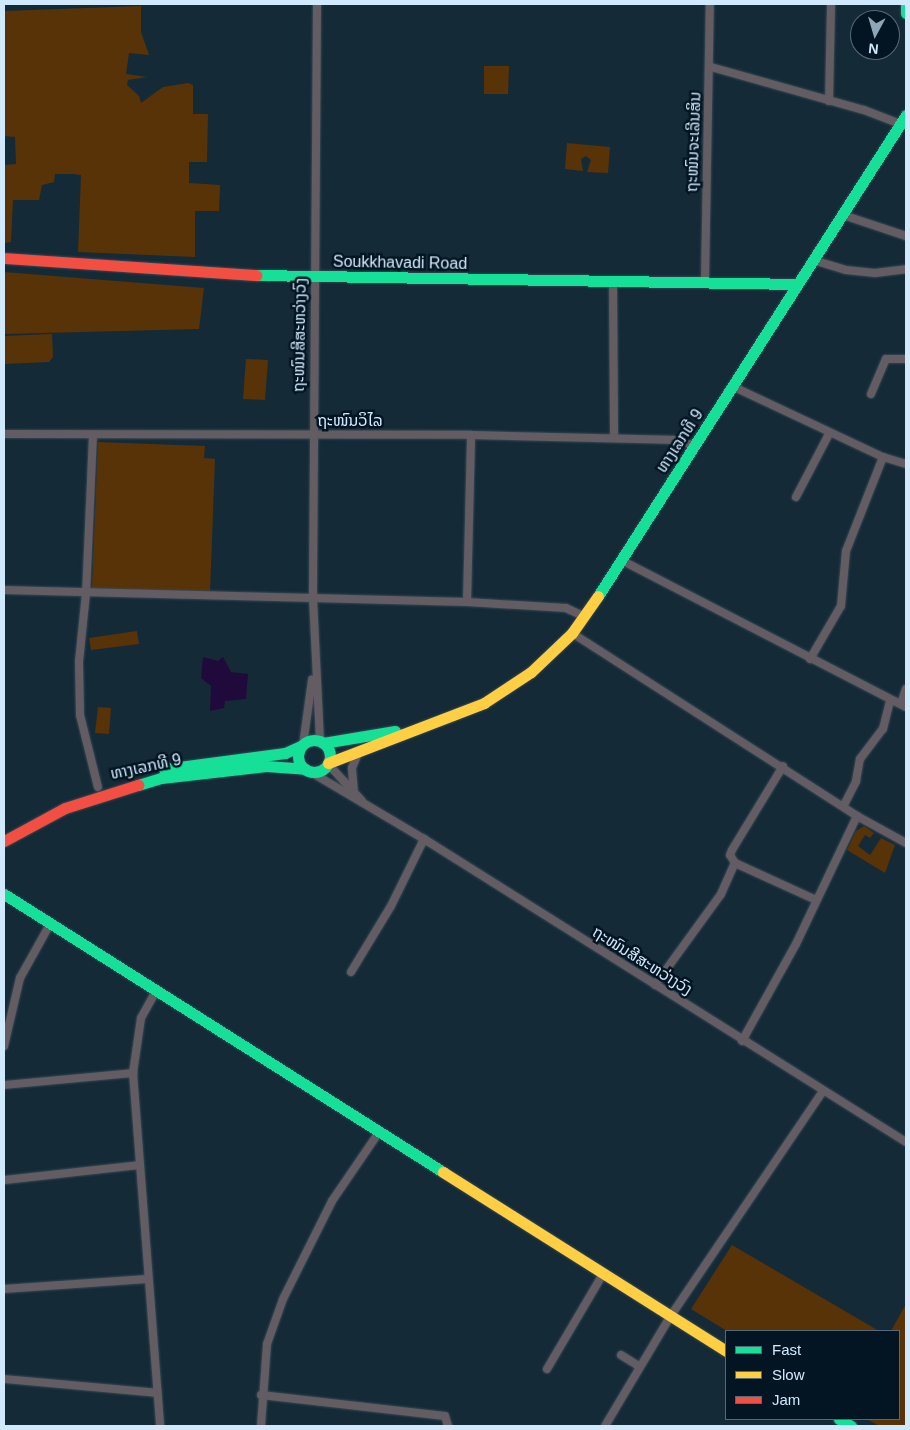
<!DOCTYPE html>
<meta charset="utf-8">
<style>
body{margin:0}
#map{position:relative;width:910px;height:1430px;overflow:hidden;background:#152a37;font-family:Helvetica,"Noto Sans Lao",sans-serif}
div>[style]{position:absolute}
.green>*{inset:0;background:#583307}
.water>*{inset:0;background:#1f0a3b}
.roads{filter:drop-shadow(0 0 1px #354854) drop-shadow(0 0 1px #354854)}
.street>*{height:8px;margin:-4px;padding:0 4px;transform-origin:4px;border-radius:4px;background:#635c63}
.fast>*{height:11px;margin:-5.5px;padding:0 5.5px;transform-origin:5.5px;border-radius:5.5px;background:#16e098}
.fast>.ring{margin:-5.5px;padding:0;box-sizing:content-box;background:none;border:11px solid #16e098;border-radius:50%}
.slow>*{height:11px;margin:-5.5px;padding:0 5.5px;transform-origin:5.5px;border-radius:5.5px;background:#ffcf43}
.jam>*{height:11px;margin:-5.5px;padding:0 5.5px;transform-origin:5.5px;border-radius:5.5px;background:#f24e42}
span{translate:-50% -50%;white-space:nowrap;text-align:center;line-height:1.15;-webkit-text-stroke:5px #031522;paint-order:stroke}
.street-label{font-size:16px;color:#d0e9fc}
.frame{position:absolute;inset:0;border:5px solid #d0e9fc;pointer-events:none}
.legend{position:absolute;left:725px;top:1330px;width:175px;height:90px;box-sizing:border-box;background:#031522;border:1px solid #556a79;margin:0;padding:6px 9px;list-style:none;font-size:15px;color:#d0e9fc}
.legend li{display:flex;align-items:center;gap:10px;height:25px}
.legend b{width:25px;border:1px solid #556a79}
.north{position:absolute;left:850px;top:10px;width:50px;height:50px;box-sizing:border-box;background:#031522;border:1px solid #556a79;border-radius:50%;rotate:186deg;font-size:14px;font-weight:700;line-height:20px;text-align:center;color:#d0e9fc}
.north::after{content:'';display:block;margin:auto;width:18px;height:22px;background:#8fa6b7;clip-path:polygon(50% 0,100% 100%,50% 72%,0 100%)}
</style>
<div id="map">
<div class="green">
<i style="clip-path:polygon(141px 6px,141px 32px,149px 55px,129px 53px,126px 74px,147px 77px,128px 80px,127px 85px,139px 96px,141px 103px,163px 87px,188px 83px,193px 85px,193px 114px,208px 114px,207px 162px,189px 162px,189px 183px,220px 185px,219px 211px,195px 211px,195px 257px,78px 252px,81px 175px,73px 174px,55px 174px,54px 182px,42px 185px,39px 200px,13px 200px,11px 242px,4px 243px,4px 165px,16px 164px,15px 137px,4px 136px,4px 11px)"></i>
<i style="clip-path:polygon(484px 66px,509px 66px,508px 94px,484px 94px)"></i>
<i style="clip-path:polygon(567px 143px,610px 147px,608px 173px,587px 172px,591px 160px,586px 156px,581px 159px,583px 171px,565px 169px)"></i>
<i style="clip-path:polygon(4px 272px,204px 288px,199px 329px,4px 334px)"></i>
<i style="clip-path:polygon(52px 334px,53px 357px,49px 362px,4px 364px,4px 336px)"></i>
<i style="clip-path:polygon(246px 359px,268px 360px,265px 400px,243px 399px)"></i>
<i style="clip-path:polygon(98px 442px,205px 446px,204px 458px,215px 459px,210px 593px,92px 588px)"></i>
<i style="clip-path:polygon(137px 631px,139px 644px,91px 650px,89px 638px)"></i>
<i style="clip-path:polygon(98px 707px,111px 708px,109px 734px,95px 733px)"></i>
<i style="clip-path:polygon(864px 826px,874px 833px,870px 838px,865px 835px,858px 846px,870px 855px,881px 838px,895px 845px,885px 873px,847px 850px,856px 831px)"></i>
<i style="clip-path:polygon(732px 1245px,879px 1331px,727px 1331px,691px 1309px)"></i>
<i style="clip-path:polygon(906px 1304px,906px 1426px,879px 1426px,867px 1419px,899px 1419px,899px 1331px,891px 1331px)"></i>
</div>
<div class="water">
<i style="clip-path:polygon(203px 657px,218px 661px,223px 657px,231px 672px,248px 674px,246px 699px,225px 701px,224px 708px,210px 711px,211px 686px,201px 678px)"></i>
</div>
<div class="roads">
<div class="street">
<i style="left:317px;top:4px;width:594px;rotate:90.39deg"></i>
<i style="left:313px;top:598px;width:144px;rotate:87.2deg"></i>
<i style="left:711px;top:67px;width:159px;rotate:15.7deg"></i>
<i style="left:864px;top:110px;width:39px;rotate:21deg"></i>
<i style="left:829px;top:101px;width:97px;rotate:-88.8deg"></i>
<i style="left:843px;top:215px;width:66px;rotate:18.4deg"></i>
<i style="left:813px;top:260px;width:34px;rotate:17deg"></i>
<i style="left:846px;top:270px;width:29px;rotate:6deg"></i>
<i style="left:875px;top:273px;width:31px;rotate:-7deg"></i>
<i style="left:705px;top:280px;width:276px;rotate:-89deg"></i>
<i style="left:613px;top:282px;width:156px;rotate:89.6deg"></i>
<i style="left:734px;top:387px;width:165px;rotate:25.2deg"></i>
<i style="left:883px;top:457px;width:24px;rotate:17deg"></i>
<i style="left:871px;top:394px;width:38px;rotate:-67deg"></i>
<i style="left:886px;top:359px;width:20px"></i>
<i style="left:4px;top:434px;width:467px;rotate:0.1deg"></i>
<i style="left:471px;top:435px;width:208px;rotate:1.4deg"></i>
<i style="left:679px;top:440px;width:17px;rotate:21deg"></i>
<i style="left:93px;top:435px;width:158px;rotate:92.5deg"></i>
<i style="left:86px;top:593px;width:69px;rotate:95.8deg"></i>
<i style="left:79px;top:662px;width:53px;rotate:88.9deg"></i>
<i style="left:80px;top:715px;width:74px;rotate:76deg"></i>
<i style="left:796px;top:497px;width:71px;rotate:-62.4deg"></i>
<i style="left:623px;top:561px;width:318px;rotate:27.3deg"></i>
<i style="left:4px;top:590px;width:463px;rotate:1.5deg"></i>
<i style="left:467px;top:602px;width:99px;rotate:3.5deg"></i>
<i style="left:566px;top:608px;width:21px;rotate:25deg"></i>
<i style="left:467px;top:602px;width:167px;rotate:-88.6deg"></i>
<i style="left:572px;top:633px;width:339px;rotate:32.7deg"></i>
<i style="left:857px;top:816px;width:56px;rotate:28.9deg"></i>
<i style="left:810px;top:659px;width:61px;rotate:-59.7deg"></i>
<i style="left:841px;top:606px;width:55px;rotate:-84.8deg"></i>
<i style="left:846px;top:551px;width:101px;rotate:-68.5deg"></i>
<i style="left:901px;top:704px;width:16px;rotate:-72deg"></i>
<i style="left:303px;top:745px;width:66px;rotate:-82.1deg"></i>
<i style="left:328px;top:764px;width:50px;rotate:47.4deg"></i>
<i style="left:309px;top:771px;width:134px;rotate:30.6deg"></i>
<i style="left:424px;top:839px;width:569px;rotate:32.15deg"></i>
<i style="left:354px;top:792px;width:24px;rotate:-95deg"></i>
<i style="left:352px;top:768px;width:16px;rotate:-68deg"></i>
<i style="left:844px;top:805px;width:27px;rotate:-63deg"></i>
<i style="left:856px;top:781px;width:22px;rotate:-80deg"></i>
<i style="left:860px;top:759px;width:38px;rotate:-53deg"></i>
<i style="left:883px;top:729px;width:30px;rotate:-76deg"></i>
<i style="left:735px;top:863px;width:87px;rotate:24.5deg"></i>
<i style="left:351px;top:972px;width:77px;rotate:-58.8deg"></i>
<i style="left:391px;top:906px;width:75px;rotate:-63.8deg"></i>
<i style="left:655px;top:985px;width:112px;rotate:-54deg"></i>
<i style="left:721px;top:894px;width:34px;rotate:-66deg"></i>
<i style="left:735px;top:863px;width:9px;rotate:-122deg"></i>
<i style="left:730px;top:855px;width:5px;rotate:-68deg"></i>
<i style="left:732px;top:850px;width:98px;rotate:-58.7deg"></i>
<i style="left:156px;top:991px;width:31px;rotate:119deg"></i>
<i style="left:141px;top:1018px;width:56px;rotate:98.3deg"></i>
<i style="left:133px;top:1073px;width:354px;rotate:85.6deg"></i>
<i style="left:742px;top:1041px;width:111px;rotate:-60.9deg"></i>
<i style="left:796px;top:944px;width:142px;rotate:-64.5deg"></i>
<i style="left:4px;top:1046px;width:70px;rotate:-76.8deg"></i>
<i style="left:20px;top:978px;width:62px;rotate:-60.9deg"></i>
<i style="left:4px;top:1085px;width:130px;rotate:-5.3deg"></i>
<i style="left:4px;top:1180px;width:136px;rotate:-6.3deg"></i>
<i style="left:4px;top:1289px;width:143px;rotate:-4deg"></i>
<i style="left:621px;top:1355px;width:22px;rotate:32deg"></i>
<i style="left:547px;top:1369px;width:110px;rotate:-59.5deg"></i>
<i style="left:4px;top:1379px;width:154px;rotate:5.2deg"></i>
<i style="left:261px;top:1395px;width:185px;rotate:6.5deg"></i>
<i style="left:445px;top:1416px;width:10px;rotate:73deg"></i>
<i style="left:261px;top:1426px;width:82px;rotate:-85.8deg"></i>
<i style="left:267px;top:1344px;width:48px;rotate:-70.4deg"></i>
<i style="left:283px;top:1299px;width:110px;rotate:-63.4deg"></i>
<i style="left:332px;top:1201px;width:83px;rotate:-55.7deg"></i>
<i style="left:605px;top:1426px;width:127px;rotate:-59.2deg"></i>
<i style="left:670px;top:1317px;width:273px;rotate:-55.9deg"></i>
</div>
<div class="fast">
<i style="left:906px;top:4px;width:9px;rotate:90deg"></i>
<i style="left:256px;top:275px;width:541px;rotate:0.95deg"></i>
<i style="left:598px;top:596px;width:571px;rotate:-57.37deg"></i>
<i class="ring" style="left:298px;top:740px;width:21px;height:21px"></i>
<i style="left:323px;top:743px;width:73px;rotate:-9.5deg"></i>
<i style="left:164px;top:769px;width:122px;rotate:-7.5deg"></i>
<i style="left:285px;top:753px;width:17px;rotate:-24deg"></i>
<i style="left:138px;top:785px;width:24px;rotate:-17deg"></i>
<i style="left:161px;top:778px;width:106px;rotate:-6.5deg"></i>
<i style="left:266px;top:766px;width:39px;rotate:4deg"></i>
<i style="left:4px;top:894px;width:520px;rotate:32.34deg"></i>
<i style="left:839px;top:1419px;width:14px;rotate:30deg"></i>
</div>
<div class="slow">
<i style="left:328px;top:763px;width:167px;rotate:-21deg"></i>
<i style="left:484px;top:703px;width:56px;rotate:-33.4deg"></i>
<i style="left:531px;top:672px;width:57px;rotate:-43.6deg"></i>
<i style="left:572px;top:633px;width:45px;rotate:-54.9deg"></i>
<i style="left:443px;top:1172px;width:335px;rotate:32.3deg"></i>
</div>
<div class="jam">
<i style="left:4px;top:258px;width:253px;rotate:3.9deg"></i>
<i style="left:4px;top:841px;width:69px;rotate:-28.4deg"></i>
<i style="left:65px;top:808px;width:77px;rotate:-17.5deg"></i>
</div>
</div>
<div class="street-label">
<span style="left:694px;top:142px;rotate:-88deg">ຖະໜົນຈະເລີນສິນ</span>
<span style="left:400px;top:263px;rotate:1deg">Soukkhavadi Road</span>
<span style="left:300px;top:335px;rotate:-89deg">ຖະໜົນສີສະຫວ່າງວົງ</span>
<span style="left:350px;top:421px">ຖະໜົນວິໄລ</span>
<span style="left:680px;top:441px;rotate:-57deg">ທາງເລກທີ 9</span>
<span style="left:146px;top:767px;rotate:-12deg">ທາງເລກທີ 9</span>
<span style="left:642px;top:961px;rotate:32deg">ຖະໜົນສີສະຫວ່າງວົງ</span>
</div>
<div class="frame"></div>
<ul class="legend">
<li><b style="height:6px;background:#16e098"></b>Fast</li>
<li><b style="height:6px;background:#ffcf43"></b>Slow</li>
<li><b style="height:6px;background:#f24e42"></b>Jam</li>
</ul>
<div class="north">N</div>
</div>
